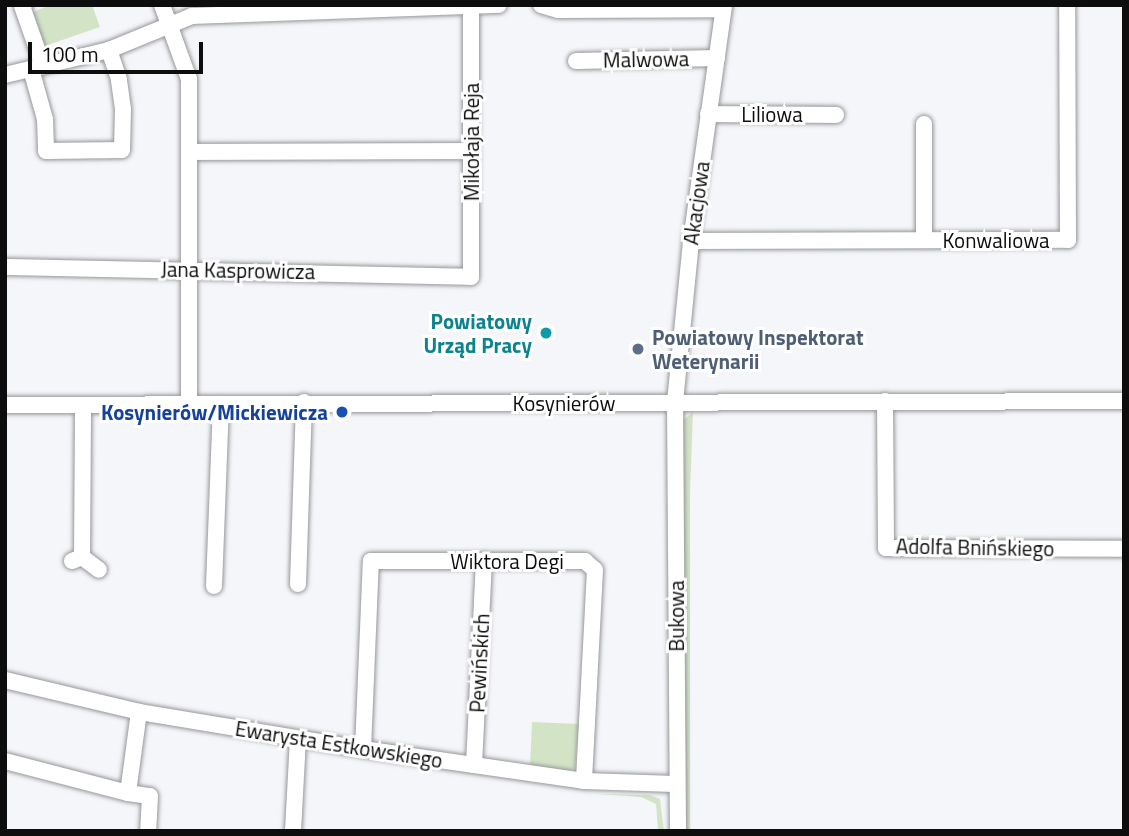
<!DOCTYPE html>
<meta charset="utf-8">
<style>
body{margin:0}
#map{position:relative;width:1129px;height:836px;overflow:hidden;background:#f5f6fa;font-family:"Titillium Web",sans-serif}
div>[style]{position:absolute}
.green>*{inset:0;background:#d3e4c6}
.roads{filter:drop-shadow(0 0 2px #96979a) drop-shadow(0 0 2px #96979a)}
.minor>*{height:16px;margin:-8px;padding:0 8px;transform-origin:8px;border-radius:8px;background:#fff}
.dots>*{width:19px;height:19px;translate:-50% -50%;box-sizing:border-box;border:4px solid #fff;border-radius:50%}
span{translate:-50% -50%;white-space:nowrap;text-align:center;line-height:1.15;-webkit-text-stroke:6px #fff;paint-order:stroke}
.street-label{font-size:21px;color:#0d0d0e}
.culture-label{font-size:21px;color:#0d838f;font-weight:700}
.right{translate:-100% -50%;text-align:right}
.service-label{font-size:21px;color:#4e5e75;font-weight:700}
.left{translate:0 -50%;text-align:left}
.transit-label{font-size:21px;color:#164399;font-weight:700}
.frame{position:absolute;inset:0;border:7px solid #0d0d0e;pointer-events:none}
.scale{position:absolute;left:28px;top:42px;width:175px;height:32px;box-sizing:border-box;border:4px solid #0d0d0e;border-top:0;padding-left:9px;font-size:21px;line-height:24px;white-space:nowrap;color:#0d0d0e;-webkit-text-stroke:5px #fff;paint-order:stroke}
</style>
<div id="map">
<div class="green">
<i style="clip-path:polygon(51px 5px,92px 5px,100px 27px,42px 47px,30px 13px)"></i>
<i style="clip-path:polygon(693px 412px,690px 493px,690px 831px,684px 831px,681px 422px)"></i>
<i style="clip-path:polygon(532px 722px,579px 724px,575px 768px,566px 772px,530px 766px)"></i>
<i style="clip-path:polygon(599px 794px,650px 795px,660px 799px,664px 831px,658px 831px,656px 804px,641px 797px)"></i>
</div>
<div class="roads">
<div class="minor">
<i style="left:24px;top:5px;width:2px;rotate:153deg"></i>
<i style="left:22px;top:6px;width:64px;rotate:70.7deg"></i>
<i style="left:162px;top:5px;width:79px;rotate:70deg"></i>
<i style="left:189px;top:79px;width:325px;rotate:90deg"></i>
<i style="left:541px;top:5px;width:18px;rotate:16deg"></i>
<i style="left:558px;top:10px;width:165px;rotate:-0.3deg"></i>
<i style="left:576px;top:61px;width:141px;rotate:-1.2deg"></i>
<i style="left:31px;top:69px;width:52px;rotate:74.4deg"></i>
<i style="left:45px;top:119px;width:32px;rotate:88deg"></i>
<i style="left:46px;top:151px;width:76px;rotate:-0.8deg"></i>
<i style="left:122px;top:150px;width:41px;rotate:-88.6deg"></i>
<i style="left:123px;top:109px;width:30px;rotate:-98deg"></i>
<i style="left:119px;top:79px;width:31px;rotate:-109deg"></i>
<i style="left:5px;top:75px;width:107px;rotate:-13.5deg"></i>
<i style="left:109px;top:50px;width:90px;rotate:-22.3deg"></i>
<i style="left:192px;top:16px;width:307px;rotate:-2.1deg"></i>
<i style="left:708px;top:114px;width:128px;rotate:0.4deg"></i>
<i style="left:924px;top:124px;width:116px;rotate:90deg"></i>
<i style="left:190px;top:152px;width:281px;rotate:-0.2deg"></i>
<i style="left:691px;top:241px;width:377px;rotate:-0.2deg"></i>
<i style="left:1068px;top:240px;width:235px;rotate:-90.2deg"></i>
<i style="left:5px;top:267px;width:466px;rotate:1.2deg"></i>
<i style="left:471px;top:277px;width:271px;rotate:-90deg"></i>
<i style="left:885px;top:401px;width:147px;rotate:89.6deg"></i>
<i style="left:886px;top:548px;width:238px;rotate:0.2deg"></i>
<i style="left:5px;top:405px;width:1119px;rotate:-0.2deg"></i>
<i style="left:82px;top:557px;width:150px;rotate:-89.6deg"></i>
<i style="left:72px;top:561px;width:11px;rotate:-22deg"></i>
<i style="left:82px;top:557px;width:21px;rotate:37deg"></i>
<i style="left:298px;top:584px;width:182px;rotate:-88.1deg"></i>
<i style="left:214px;top:586px;width:182px;rotate:-87.8deg"></i>
<i style="left:5px;top:680px;width:138px;rotate:13.4deg"></i>
<i style="left:139px;top:712px;width:227px;rotate:9.4deg"></i>
<i style="left:363px;top:749px;width:223px;rotate:8.2deg"></i>
<i style="left:584px;top:781px;width:91px;rotate:1.9deg"></i>
<i style="left:363px;top:749px;width:188px;rotate:-87.6deg"></i>
<i style="left:371px;top:561px;width:214px"></i>
<i style="left:585px;top:561px;width:13px;rotate:42deg"></i>
<i style="left:595px;top:570px;width:211px;rotate:93deg"></i>
<i style="left:5px;top:761px;width:127px;rotate:14.6deg"></i>
<i style="left:128px;top:793px;width:82px;rotate:-82.3deg"></i>
<i style="left:474px;top:765px;width:205px;rotate:-87.2deg"></i>
<i style="left:128px;top:793px;width:22px;rotate:8deg"></i>
<i style="left:150px;top:796px;width:35px;rotate:93deg"></i>
<i style="left:293px;top:831px;width:92px;rotate:-86.9deg"></i>
<i style="left:678px;top:831px;width:429px;rotate:-90.4deg"></i>
<i style="left:675px;top:402px;width:162px;rotate:-84.3deg"></i>
<i style="left:691px;top:241px;width:238px;rotate:-82deg"></i>
</div>
</div>
<div class="dots">
<i style="left:546px;top:333px;background:#0f9aa8"></i>
<i style="left:638px;top:349px;background:#5c6f8a"></i>
<i style="left:342px;top:412px;background:#1a4fb4"></i>
</div>
<div class="street-label">
<span style="left:646px;top:59px;rotate:-1deg">Malwowa</span>
<span style="left:772px;top:114px">Liliowa</span>
<span style="left:471px;top:142px;rotate:-90deg">Mikołaja Reja</span>
<span style="left:696px;top:203px;rotate:-82deg">Akacjowa</span>
<span style="left:996px;top:240px">Konwaliowa</span>
<span style="left:238px;top:270px;rotate:1deg">Jana Kasprowicza</span>
<span style="left:564px;top:403px">Kosynierów</span>
<span style="left:975px;top:547px;rotate:1deg">Adolfa Bnińskiego</span>
<span style="left:507px;top:561px">Wiktora Degi</span>
<span style="left:676px;top:616px;rotate:-90deg">Bukowa</span>
<span style="left:479px;top:663px;rotate:-87deg">Pewińskich</span>
<span style="left:339px;top:744px;rotate:9deg">Ewarysta Estkowskiego</span>
</div>
<div class="culture-label">
<span class="right" style="left:532px;top:333px">Powiatowy<br>Urząd Pracy</span>
</div>
<div class="service-label">
<span class="left" style="left:652px;top:349px">Powiatowy Inspektorat<br>Weterynarii</span>
</div>
<div class="transit-label">
<span class="right" style="left:328px;top:412px">Kosynierów/Mickiewicza</span>
</div>
<div class="frame"></div>
<div class="scale">100 m</div>
</div>
